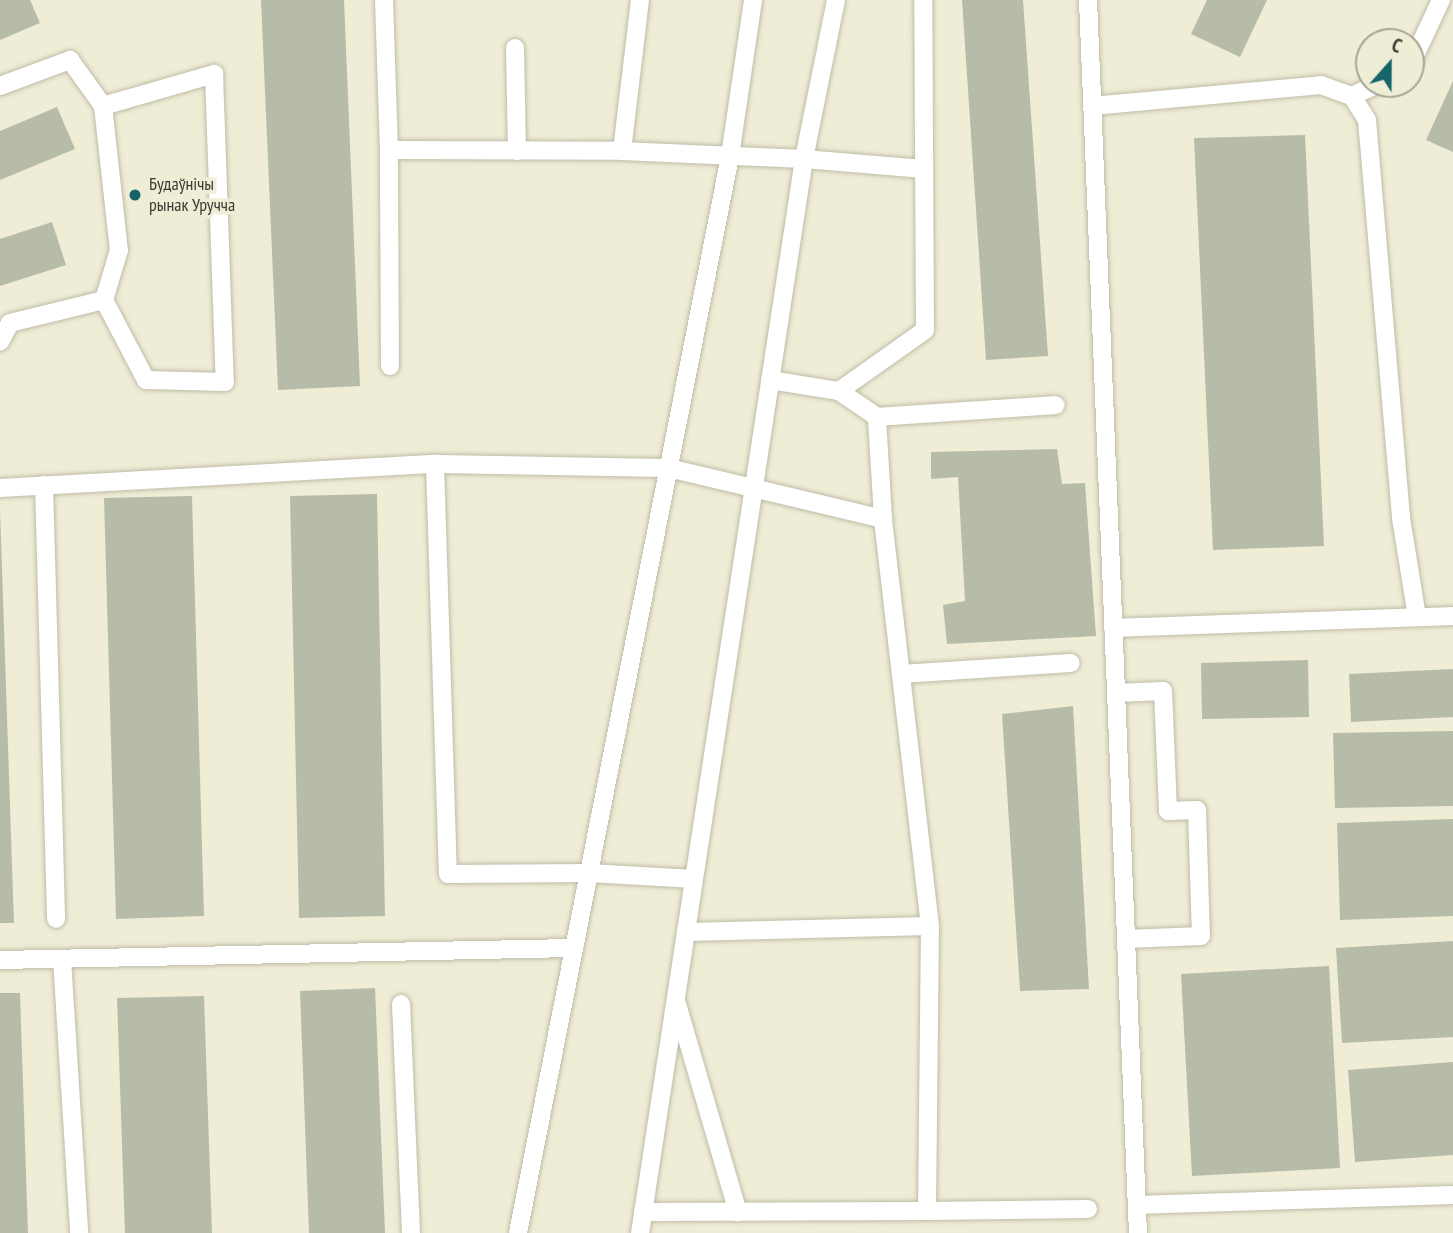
<!DOCTYPE html>
<meta charset="utf-8">
<style>
body{margin:0}
#map{position:relative;width:1453px;height:1233px;overflow:hidden;background:#f0edd7;font-family:"PT Sans Narrow",sans-serif}
div>[style]{position:absolute}
.building>*{inset:0;background:#b6bca8}
.roads{filter:drop-shadow(0 0 2px #bfbca7) drop-shadow(0 0 2px #bfbca7)}
.lane>*{height:18px;margin:-9px;padding:0 9px;transform-origin:9px;border-radius:9px;background:#fff}
.dots>*{width:19px;height:19px;translate:-50% -50%;box-sizing:border-box;border:4px solid #f0edd7;border-radius:50%}
span{translate:-50% -50%;white-space:nowrap;text-align:center;line-height:1.15;-webkit-text-stroke:7px #f0edd7;paint-order:stroke}
.poi-label{font-size:18px;color:#3b3a32}
.left{translate:0 -50%;text-align:left}
.north{position:absolute;left:1355px;top:28px;width:70px;height:70px;box-sizing:border-box;background:#f0edd7;border:2px solid #a8a595;border-radius:50%;rotate:21deg;font-size:19px;font-weight:700;line-height:28px;text-align:center;color:#3b3a32}
.north::after{content:'';display:block;margin:auto;width:24px;height:32px;background:#16646a;clip-path:polygon(50% 0,100% 100%,50% 72%,0 100%)}
</style>
<div id="map">
<div class="building">
<i style="clip-path:polygon(0 0,30px 0,40px 23px,0 40px)"></i>
<i style="clip-path:polygon(261px 0,344px 0,360px 386px,278px 390px)"></i>
<i style="clip-path:polygon(962px 0,1023px 0,1048px 356px,986px 360px)"></i>
<i style="clip-path:polygon(1207px 0,1267px 0,1240px 57px,1191px 34px)"></i>
<i style="clip-path:polygon(1453px 81px,1453px 152px,1426px 140px)"></i>
<i style="clip-path:polygon(57px 107px,75px 149px,0 180px,0 131px)"></i>
<i style="clip-path:polygon(1305px 135px,1324px 546px,1213px 550px,1194px 138px)"></i>
<i style="clip-path:polygon(52px 222px,66px 265px,0 286px,0 239px)"></i>
<i style="clip-path:polygon(1057px 449px,1062px 484px,1085px 483px,1096px 636px,947px 644px,943px 605px,965px 601px,958px 477px,931px 479px,931px 452px)"></i>
<i style="clip-path:polygon(377px 494px,385px 916px,299px 918px,290px 496px)"></i>
<i style="clip-path:polygon(192px 496px,204px 916px,116px 919px,104px 498px)"></i>
<i style="clip-path:polygon(0 510px,14px 923px,0 923px)"></i>
<i style="clip-path:polygon(1308px 660px,1309px 717px,1202px 719px,1201px 663px)"></i>
<i style="clip-path:polygon(1453px 669px,1453px 717px,1351px 722px,1349px 674px)"></i>
<i style="clip-path:polygon(1073px 706px,1089px 989px,1020px 991px,1002px 714px)"></i>
<i style="clip-path:polygon(1453px 731px,1453px 806px,1335px 808px,1333px 733px)"></i>
<i style="clip-path:polygon(1453px 819px,1453px 916px,1340px 920px,1337px 823px)"></i>
<i style="clip-path:polygon(1453px 941px,1453px 1037px,1342px 1043px,1336px 948px)"></i>
<i style="clip-path:polygon(1329px 966px,1340px 1168px,1192px 1176px,1181px 974px)"></i>
<i style="clip-path:polygon(375px 988px,385px 1233px,309px 1233px,300px 991px)"></i>
<i style="clip-path:polygon(0 993px,20px 993px,28px 1233px,0 1233px)"></i>
<i style="clip-path:polygon(204px 996px,212px 1233px,125px 1233px,117px 998px)"></i>
<i style="clip-path:polygon(1453px 1062px,1453px 1155px,1355px 1162px,1348px 1070px)"></i>
</div>
<div class="roads">
<div class="lane">
<i style="left:384px;top:0;width:150px;rotate:88.1deg"></i>
<i style="left:836px;top:0;width:162px;rotate:101.4deg"></i>
<i style="left:804px;top:159px;width:120px;rotate:4.8deg"></i>
<i style="left:1088px;top:0;width:1234px;rotate:87.68deg"></i>
<i style="left:515px;top:48px;width:103px;rotate:88.9deg"></i>
<i style="left:1411px;top:64px;width:71px;rotate:-64.9deg"></i>
<i style="left:0;top:86px;width:75px;rotate:-20.4deg"></i>
<i style="left:70px;top:60px;width:57px;rotate:54.3deg"></i>
<i style="left:103px;top:106px;width:145px;rotate:83.7deg"></i>
<i style="left:119px;top:250px;width:52px;rotate:106.7deg"></i>
<i style="left:104px;top:300px;width:97px;rotate:166.3deg"></i>
<i style="left:10px;top:323px;width:21px;rotate:118deg"></i>
<i style="left:1352px;top:96px;width:29px;rotate:-25deg"></i>
<i style="left:103px;top:106px;width:116px;rotate:-16.1deg"></i>
<i style="left:214px;top:74px;width:308px;rotate:88deg"></i>
<i style="left:225px;top:382px;width:79px;rotate:-178.5deg"></i>
<i style="left:146px;top:380px;width:90px;rotate:-117.7deg"></i>
<i style="left:1092px;top:106px;width:230px;rotate:-5.2deg"></i>
<i style="left:1321px;top:85px;width:33px;rotate:20deg"></i>
<i style="left:1352px;top:96px;width:28px;rotate:58deg"></i>
<i style="left:1367px;top:120px;width:399px;rotate:85.1deg"></i>
<i style="left:1401px;top:518px;width:100px;rotate:80.8deg"></i>
<i style="left:622px;top:151px;width:152px;rotate:-83.2deg"></i>
<i style="left:390px;top:366px;width:216px;rotate:-90.3deg"></i>
<i style="left:389px;top:150px;width:233px;rotate:0.2deg"></i>
<i style="left:622px;top:151px;width:182px;rotate:2.5deg"></i>
<i style="left:804px;top:159px;width:1086px;rotate:98.68deg"></i>
<i style="left:770px;top:380px;width:70px;rotate:9.1deg"></i>
<i style="left:839px;top:391px;width:105px;rotate:-35.3deg"></i>
<i style="left:925px;top:330px;width:330px;rotate:-90.3deg"></i>
<i style="left:839px;top:391px;width:46px;rotate:34.4deg"></i>
<i style="left:44px;top:485px;width:434px;rotate:88.4deg"></i>
<i style="left:0;top:488px;width:436px;rotate:-3.2deg"></i>
<i style="left:883px;top:519px;width:102px;rotate:-93.4deg"></i>
<i style="left:877px;top:417px;width:179px;rotate:-3.8deg"></i>
<i style="left:1113px;top:628px;width:340px;rotate:-2deg"></i>
<i style="left:901px;top:674px;width:170px;rotate:-3.7deg"></i>
<i style="left:1116px;top:693px;width:47px;rotate:-2.4deg"></i>
<i style="left:1163px;top:691px;width:120px;rotate:87.6deg"></i>
<i style="left:1168px;top:811px;width:29px;rotate:-2deg"></i>
<i style="left:1197px;top:810px;width:126px;rotate:88.2deg"></i>
<i style="left:1201px;top:936px;width:75px;rotate:177.7deg"></i>
<i style="left:686px;top:932px;width:244px;rotate:-1.4deg"></i>
<i style="left:930px;top:926px;width:410px;rotate:-96.6deg"></i>
<i style="left:883px;top:519px;width:220px;rotate:-166.6deg"></i>
<i style="left:669px;top:468px;width:234px;rotate:-179deg"></i>
<i style="left:435px;top:464px;width:410px;rotate:88.2deg"></i>
<i style="left:448px;top:874px;width:141px;rotate:-0.4deg"></i>
<i style="left:589px;top:873px;width:105px;rotate:3.3deg"></i>
<i style="left:62px;top:959px;width:275px;rotate:86.4deg"></i>
<i style="left:0;top:960px;width:574px;rotate:-1.2deg"></i>
<i style="left:401px;top:1004px;width:229px;rotate:87.5deg"></i>
<i style="left:677px;top:1004px;width:217px;rotate:73.7deg"></i>
<i style="left:1137px;top:1205px;width:316px;rotate:-1.8deg"></i>
<i style="left:927px;top:1211px;width:161px;rotate:-0.7deg"></i>
<i style="left:643px;top:1212px;width:284px;rotate:-0.2deg"></i>
<i style="left:927px;top:1211px;width:285px;rotate:-89.4deg"></i>
<i style="left:518px;top:1233px;width:1098px;rotate:-78.86deg"></i>
<i style="left:730px;top:156px;width:158px;rotate:-81.6deg"></i>
</div>
</div>
<div class="dots">
<i style="left:135px;top:195px;background:#16646a"></i>
</div>
<div class="poi-label">
<span class="left" style="left:149px;top:195px">Будаўнічы<br>рынак Уручча</span>
</div>
<div class="north">С</div>
</div>
